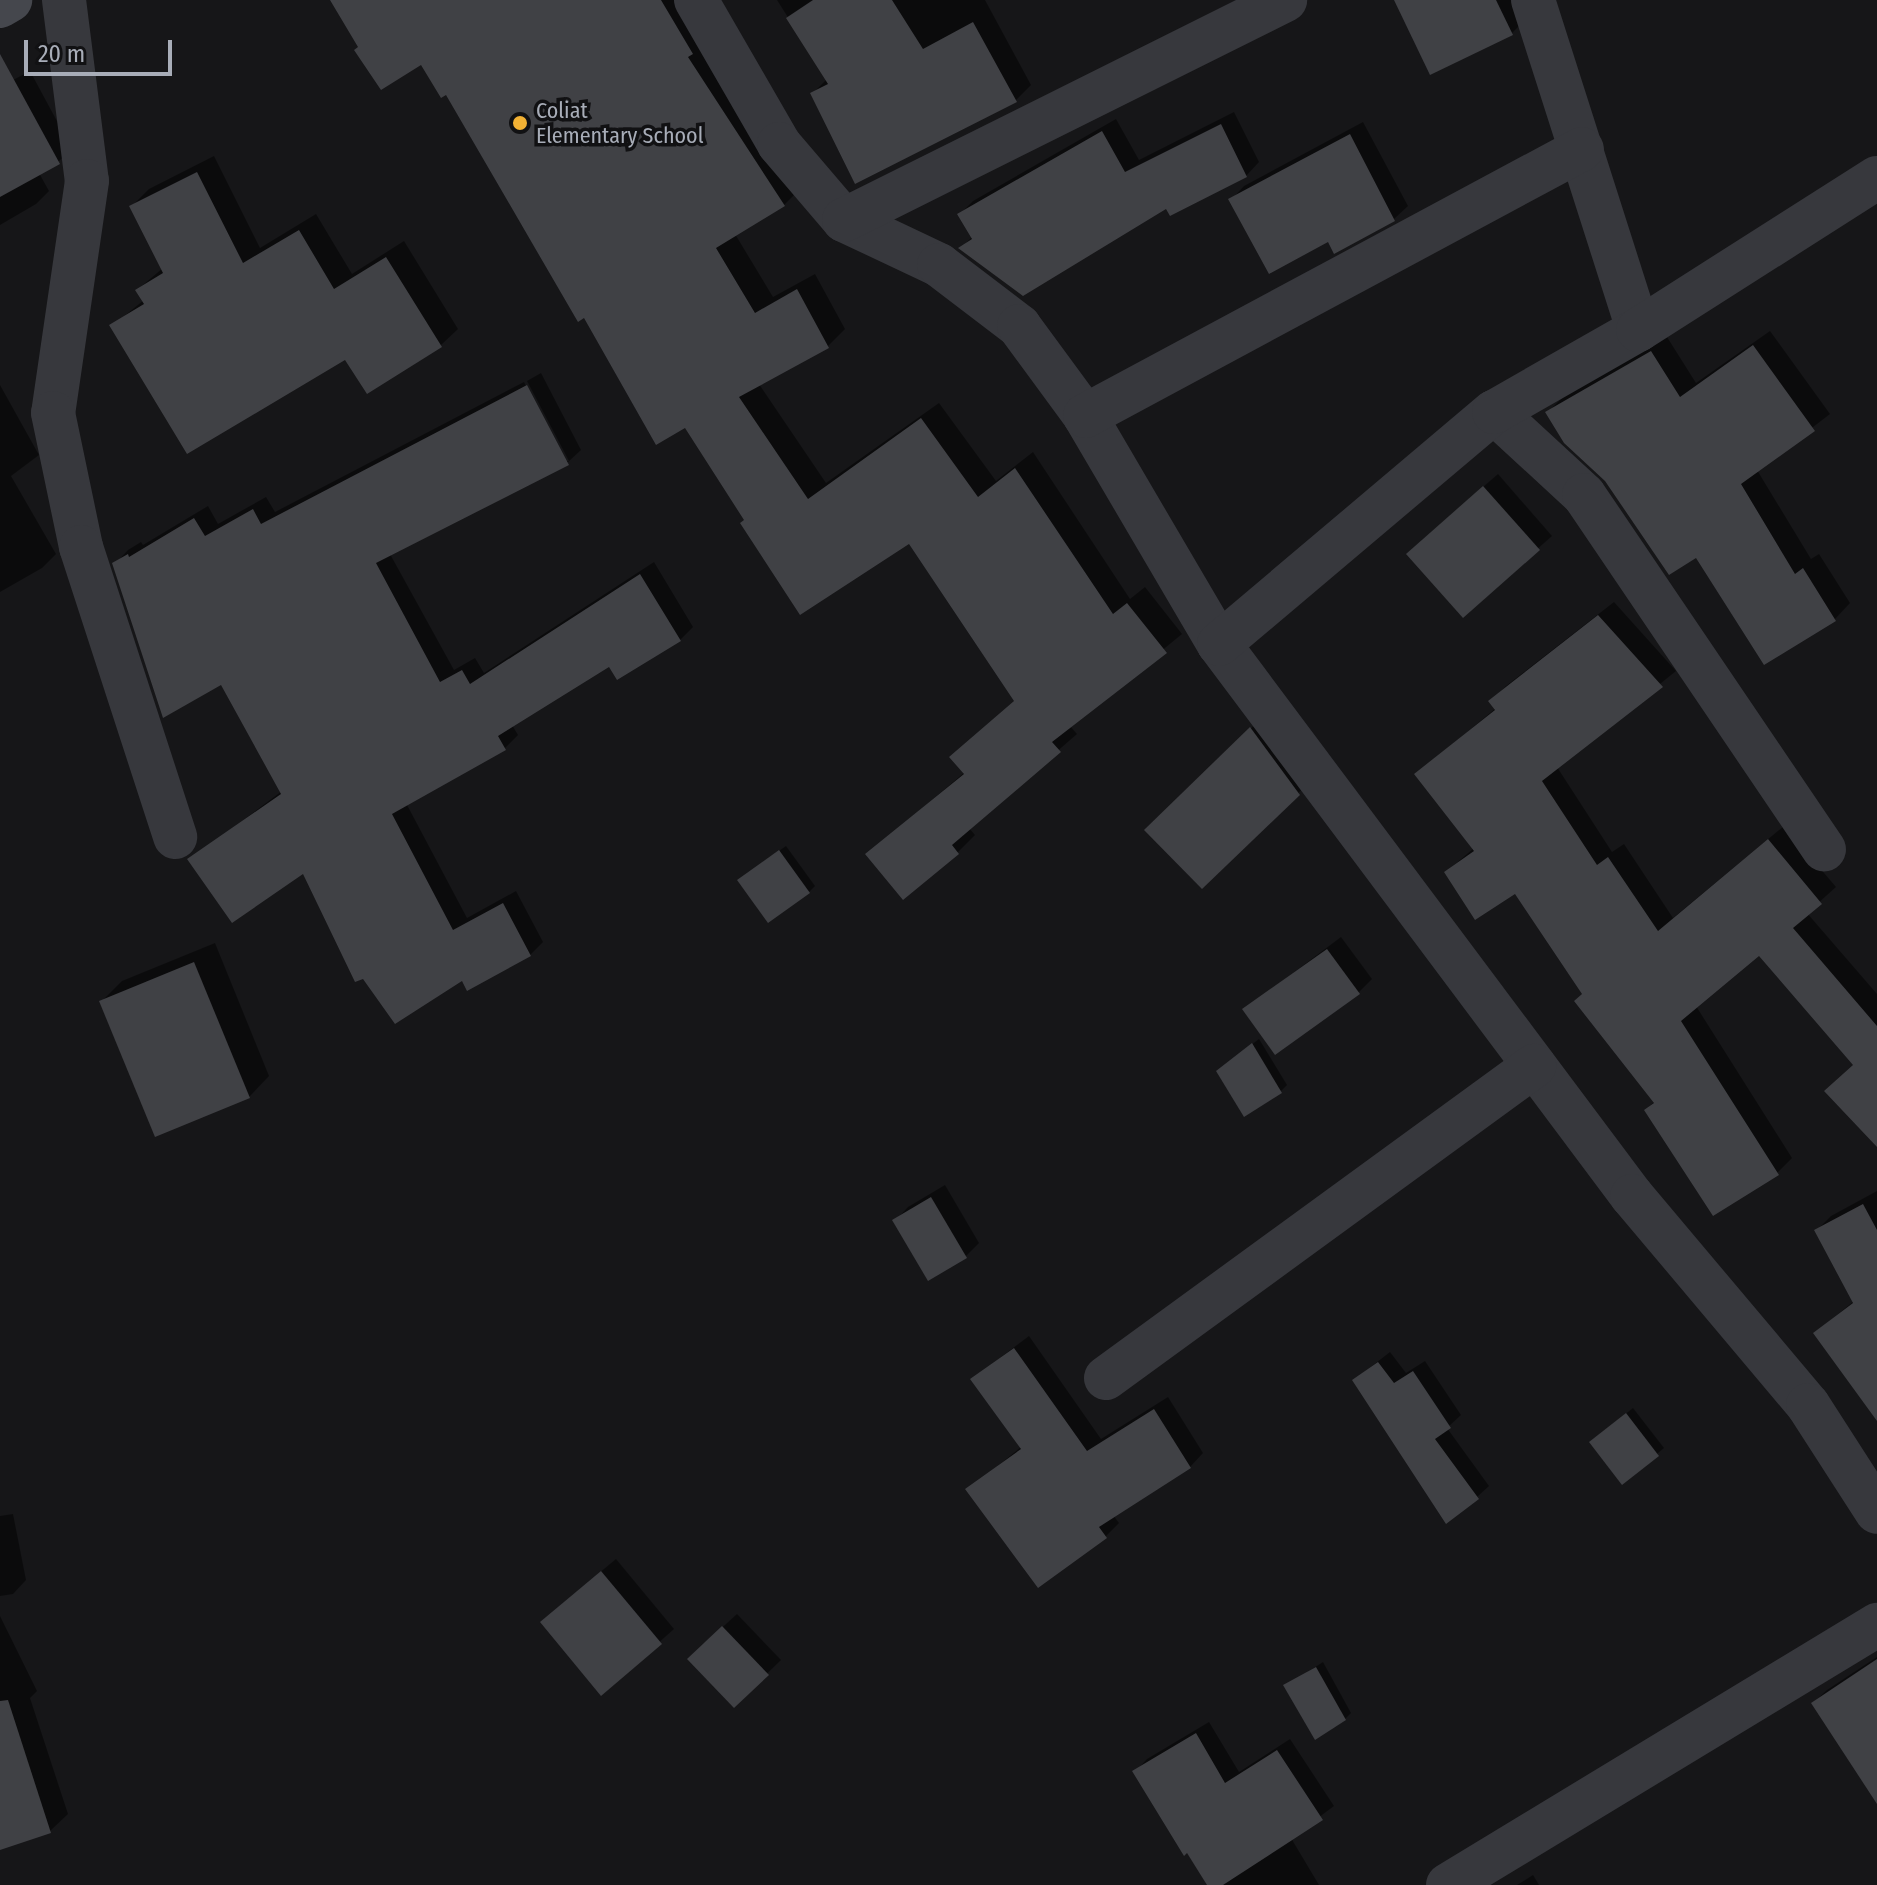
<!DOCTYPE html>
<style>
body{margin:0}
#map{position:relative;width:1877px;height:1885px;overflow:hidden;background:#161618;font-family:"Fira Sans Condensed",sans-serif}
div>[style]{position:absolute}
.shadow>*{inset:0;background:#0007}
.building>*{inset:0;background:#404145}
.street>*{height:44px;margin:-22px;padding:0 22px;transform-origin:22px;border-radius:22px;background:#37383d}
.secondary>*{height:44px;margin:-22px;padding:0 22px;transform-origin:22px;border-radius:22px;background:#45474d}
.dots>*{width:22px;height:22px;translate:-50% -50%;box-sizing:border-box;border:4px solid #111113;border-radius:50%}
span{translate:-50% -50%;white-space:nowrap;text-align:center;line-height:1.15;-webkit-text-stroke:7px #111113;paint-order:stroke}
.poi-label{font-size:22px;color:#a8adb8}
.left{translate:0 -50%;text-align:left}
.scale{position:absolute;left:24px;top:40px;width:148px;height:36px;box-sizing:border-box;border:4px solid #a8adb8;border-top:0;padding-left:10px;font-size:24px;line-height:28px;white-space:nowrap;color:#a8adb8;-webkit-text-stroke:6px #111113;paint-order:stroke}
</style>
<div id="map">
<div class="shadow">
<i style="clip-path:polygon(333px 0,688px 0,801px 188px,784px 205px,735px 234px,773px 297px,815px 274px,845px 329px,828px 346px,759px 384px,826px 483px,939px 403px,996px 481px,1033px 452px,1130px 599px,1145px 587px,1182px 634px,1070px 726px,1077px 734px,969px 828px,975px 835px,958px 852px,868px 854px,965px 772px,1015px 700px,910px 541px,746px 520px,686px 426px,585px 315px,446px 92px,422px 62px,360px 46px)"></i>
<i style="clip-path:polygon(777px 0,985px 0,1031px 85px,1016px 100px,812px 94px,827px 79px)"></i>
<i style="clip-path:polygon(1398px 0,1516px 0,1525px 20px,1512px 33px)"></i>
<i style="clip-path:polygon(30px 71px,72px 149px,58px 162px,39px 173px,49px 191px,36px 204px,0 225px,0 87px)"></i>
<i style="clip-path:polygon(1234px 112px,1259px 162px,1246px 176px,1167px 206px,961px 248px,972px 237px,959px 215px,973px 201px,1116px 119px,1139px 160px)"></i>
<i style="clip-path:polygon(1363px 122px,1408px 206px,1394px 219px,1335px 251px,1329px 239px,1231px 200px,1244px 186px)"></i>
<i style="clip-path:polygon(214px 156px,260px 248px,316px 214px,352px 274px,404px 241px,458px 329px,441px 345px,367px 392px,345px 357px,112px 326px,144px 300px,137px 290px,163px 268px,132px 206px,149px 189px)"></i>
<i style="clip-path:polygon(1770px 331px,1830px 414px,1757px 470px,1811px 559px,1819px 554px,1850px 603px,1835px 619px,1765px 663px,1697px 555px,1606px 480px,1547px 413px,1563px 397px,1667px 337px,1696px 383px)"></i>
<i style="clip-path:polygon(541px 373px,581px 450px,567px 463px,390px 554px,454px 670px,475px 658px,484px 673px,654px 562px,693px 627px,680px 640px,610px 664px,512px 725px,518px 735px,505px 748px,406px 803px,467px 918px,516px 891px,543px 942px,530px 955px,462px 978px,304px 871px,190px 860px,282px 791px,221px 682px,115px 564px,128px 550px,141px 542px,143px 545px,208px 506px,218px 524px,266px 497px,275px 512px,524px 382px,564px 461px,569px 461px,527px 381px)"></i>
<i style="clip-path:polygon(0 385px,39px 455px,11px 476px,56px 554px,42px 568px,0 592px)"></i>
<i style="clip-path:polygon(1498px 474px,1552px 536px,1463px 615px,1422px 540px)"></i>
<i style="clip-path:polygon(1614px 602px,1676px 671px,1557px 767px,1612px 852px,1624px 844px,1673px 918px,1784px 826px,1836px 887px,1807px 913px,1877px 994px,1877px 1144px,1855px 1064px,1759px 953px,1696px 1006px,1792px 1158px,1777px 1173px,1646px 1110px,1655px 1101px,1516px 891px,1446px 872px,1474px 848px,1417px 774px,1496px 708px,1491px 701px,1506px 686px)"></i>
<i style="clip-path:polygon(1271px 709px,1319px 773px,1202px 886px,1146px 830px)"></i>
<i style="clip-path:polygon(786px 846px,815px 886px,809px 892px,746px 874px)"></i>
<i style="clip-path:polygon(1341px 937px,1372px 979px,1358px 993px,1245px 1009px)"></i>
<i style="clip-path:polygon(215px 943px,269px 1076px,249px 1097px,102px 1001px,122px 981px)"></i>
<i style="clip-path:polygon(1259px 1039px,1287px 1085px,1281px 1091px,1225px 1065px)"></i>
<i style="clip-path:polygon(945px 1185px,979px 1243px,966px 1256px,895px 1221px,908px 1207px)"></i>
<i style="clip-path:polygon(1877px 1191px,1877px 1377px,1815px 1333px,1854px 1301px,1816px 1231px,1831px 1216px)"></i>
<i style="clip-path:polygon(1029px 1336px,1101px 1439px,1168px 1397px,1203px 1453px,1190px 1467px,1113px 1515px,1119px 1523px,1106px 1536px,1038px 1585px,968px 1490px,1021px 1447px,972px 1379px)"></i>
<i style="clip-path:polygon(1390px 1352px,1406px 1373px,1425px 1361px,1461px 1415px,1447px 1428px,1489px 1486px,1477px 1497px,1354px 1380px)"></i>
<i style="clip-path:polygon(1633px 1408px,1664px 1448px,1623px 1482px,1598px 1436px)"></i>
<i style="clip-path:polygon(13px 1514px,26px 1580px,13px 1594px,0 1596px,0 1516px)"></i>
<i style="clip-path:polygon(616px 1559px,674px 1629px,602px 1693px,556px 1609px)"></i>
<i style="clip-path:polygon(737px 1614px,781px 1660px,735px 1705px,703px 1645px)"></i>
<i style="clip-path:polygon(0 1616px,37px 1691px,30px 1698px,68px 1814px,50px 1831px,0 1848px)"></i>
<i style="clip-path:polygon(1877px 1657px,1877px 1775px,1813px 1703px,1827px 1690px)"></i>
<i style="clip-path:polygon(1323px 1662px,1351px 1713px,1345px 1719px,1286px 1686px)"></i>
<i style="clip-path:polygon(1209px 1722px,1239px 1772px,1290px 1739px,1334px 1806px,1291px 1838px,1319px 1885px,1208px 1885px,1135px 1772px,1147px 1759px)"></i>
<i style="clip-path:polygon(1533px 1875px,1539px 1885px,1517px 1885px)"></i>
</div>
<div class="building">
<i style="clip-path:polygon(330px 0,661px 0,693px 54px,688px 57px,785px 206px,716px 248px,755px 313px,797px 289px,829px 348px,739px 397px,808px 499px,921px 418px,978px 497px,1015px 468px,1113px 614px,1127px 603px,1167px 653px,1052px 742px,1061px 752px,952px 845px,959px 854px,903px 900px,865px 854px,964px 774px,949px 757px,1014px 701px,909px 544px,800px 615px,740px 523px,744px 520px,685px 428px,656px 445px,584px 318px,578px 322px,446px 95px,441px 98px,421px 65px,381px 90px,354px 50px,358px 47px)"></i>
<i style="clip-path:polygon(813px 0,892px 0,923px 49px,973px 22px,1017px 102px,855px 184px,810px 93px,828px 84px,786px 18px)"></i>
<i style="clip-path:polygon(1394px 0,1496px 0,1513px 35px,1430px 75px)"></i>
<i style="clip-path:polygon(0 54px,60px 164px,0 197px)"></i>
<i style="clip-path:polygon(1221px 124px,1247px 177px,1170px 216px,1166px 209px,1023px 296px,958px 248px,972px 239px,957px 214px,1102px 131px,1125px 172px)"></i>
<i style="clip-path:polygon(1350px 134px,1395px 221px,1334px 254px,1328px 242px,1269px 274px,1228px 199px)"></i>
<i style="clip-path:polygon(197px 172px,243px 263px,299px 230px,334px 289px,386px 257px,442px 347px,367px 394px,345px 360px,187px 454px,109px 325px,144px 304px,135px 290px,163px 273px,129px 206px)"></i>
<i style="clip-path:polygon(1753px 345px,1815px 431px,1741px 484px,1795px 574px,1803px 568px,1836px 621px,1764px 665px,1696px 558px,1669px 575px,1605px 481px,1564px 443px,1545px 412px,1651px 351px,1680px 397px)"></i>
<i style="clip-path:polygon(527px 385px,569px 465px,376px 563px,440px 682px,462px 670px,470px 684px,640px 574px,681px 641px,617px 680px,609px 667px,498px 736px,506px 750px,392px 814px,453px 930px,503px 903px,531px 956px,467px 991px,462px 981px,395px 1024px,363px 979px,355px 982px,303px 874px,232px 923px,187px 859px,281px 794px,221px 685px,163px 718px,112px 563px,128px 554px,129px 557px,194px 518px,205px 536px,253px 509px,261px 524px)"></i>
<i style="clip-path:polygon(1483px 486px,1540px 550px,1463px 618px,1406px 554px)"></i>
<i style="clip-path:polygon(1598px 615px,1663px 687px,1542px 781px,1597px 865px,1608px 857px,1658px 931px,1768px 839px,1822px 904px,1793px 928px,1877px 1026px,1877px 1147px,1824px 1091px,1853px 1065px,1759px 956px,1681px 1021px,1779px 1175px,1713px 1216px,1644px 1110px,1654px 1103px,1574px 1001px,1582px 994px,1515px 894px,1475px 920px,1444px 872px,1474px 851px,1414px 774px,1495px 710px,1488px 701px)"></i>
<i style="clip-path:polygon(1250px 727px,1300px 795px,1202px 889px,1144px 830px)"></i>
<i style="clip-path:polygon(779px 850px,810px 893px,768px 923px,737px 880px)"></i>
<i style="clip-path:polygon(1327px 949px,1360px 994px,1275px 1055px,1242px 1009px)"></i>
<i style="clip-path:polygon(194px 962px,250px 1098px,155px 1137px,99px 1001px)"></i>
<i style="clip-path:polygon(1252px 1043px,1282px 1093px,1244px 1117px,1216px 1071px)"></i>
<i style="clip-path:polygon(931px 1197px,967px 1258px,928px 1281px,892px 1220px)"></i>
<i style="clip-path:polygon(1863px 1204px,1877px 1230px,1877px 1421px,1813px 1333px,1853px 1303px,1814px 1230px)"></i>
<i style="clip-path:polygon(1014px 1348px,1087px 1451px,1154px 1409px,1191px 1468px,1099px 1527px,1107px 1538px,1038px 1588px,965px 1489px,1021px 1449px,970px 1379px)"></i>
<i style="clip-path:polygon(1378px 1362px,1394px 1383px,1413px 1371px,1451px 1428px,1435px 1439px,1479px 1499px,1446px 1524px,1352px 1380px)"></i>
<i style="clip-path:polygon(1626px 1413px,1659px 1456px,1622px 1485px,1589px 1442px)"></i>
<i style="clip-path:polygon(601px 1571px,662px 1644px,601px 1696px,540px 1622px)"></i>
<i style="clip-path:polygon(722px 1626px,769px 1675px,734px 1708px,687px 1659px)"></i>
<i style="clip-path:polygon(1877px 1659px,1877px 1804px,1811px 1703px)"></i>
<i style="clip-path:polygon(1316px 1667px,1346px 1720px,1315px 1740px,1283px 1685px)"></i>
<i style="clip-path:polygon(8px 1700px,51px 1833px,0 1850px,0 1701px)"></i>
<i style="clip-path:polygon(1196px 1733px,1225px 1783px,1277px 1750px,1323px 1820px,1223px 1885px,1207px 1885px,1187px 1853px,1184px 1856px,1132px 1771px)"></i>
</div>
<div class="street">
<i style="left:64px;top:0;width:182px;rotate:82.8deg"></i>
<i style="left:87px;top:181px;width:234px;rotate:98.3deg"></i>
<i style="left:53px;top:413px;width:137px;rotate:78.2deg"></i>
<i style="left:81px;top:547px;width:305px;rotate:72deg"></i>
<i style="left:696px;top:0;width:166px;rotate:60deg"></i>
<i style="left:779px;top:144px;width:100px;rotate:49.5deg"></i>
<i style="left:844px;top:220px;width:105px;rotate:25.3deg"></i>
<i style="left:939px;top:265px;width:101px;rotate:37.3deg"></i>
<i style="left:1019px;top:326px;width:112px;rotate:53.7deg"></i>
<i style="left:1085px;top:416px;width:264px;rotate:59.6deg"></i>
<i style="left:1219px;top:644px;width:689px;rotate:53.2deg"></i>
<i style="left:1632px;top:1196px;width:273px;rotate:49.9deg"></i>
<i style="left:1808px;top:1405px;width:127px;rotate:57.2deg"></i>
<i style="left:1533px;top:0;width:346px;rotate:72.3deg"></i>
<i style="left:844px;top:220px;width:493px;rotate:-26.5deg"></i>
<i style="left:1494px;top:412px;width:122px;rotate:42.7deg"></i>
<i style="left:1584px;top:495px;width:428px;rotate:55.9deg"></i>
<i style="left:1085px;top:416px;width:564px;rotate:-28.25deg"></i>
<i style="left:1219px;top:644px;width:360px;rotate:-40.2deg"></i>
<i style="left:1494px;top:412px;width:166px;rotate:-29.7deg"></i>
<i style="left:1638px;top:330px;width:283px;rotate:-32.5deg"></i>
<i style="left:1106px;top:1378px;width:530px;rotate:-36.09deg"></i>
<i style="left:1448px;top:1885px;width:502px;rotate:-31.22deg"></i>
</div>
<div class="secondary">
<i style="left:0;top:6px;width:12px;rotate:-31deg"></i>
</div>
<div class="dots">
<i style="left:520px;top:123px;background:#f2b134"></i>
</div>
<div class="poi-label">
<span class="left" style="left:536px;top:123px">Coliat<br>Elementary School</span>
</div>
<div class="scale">20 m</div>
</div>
